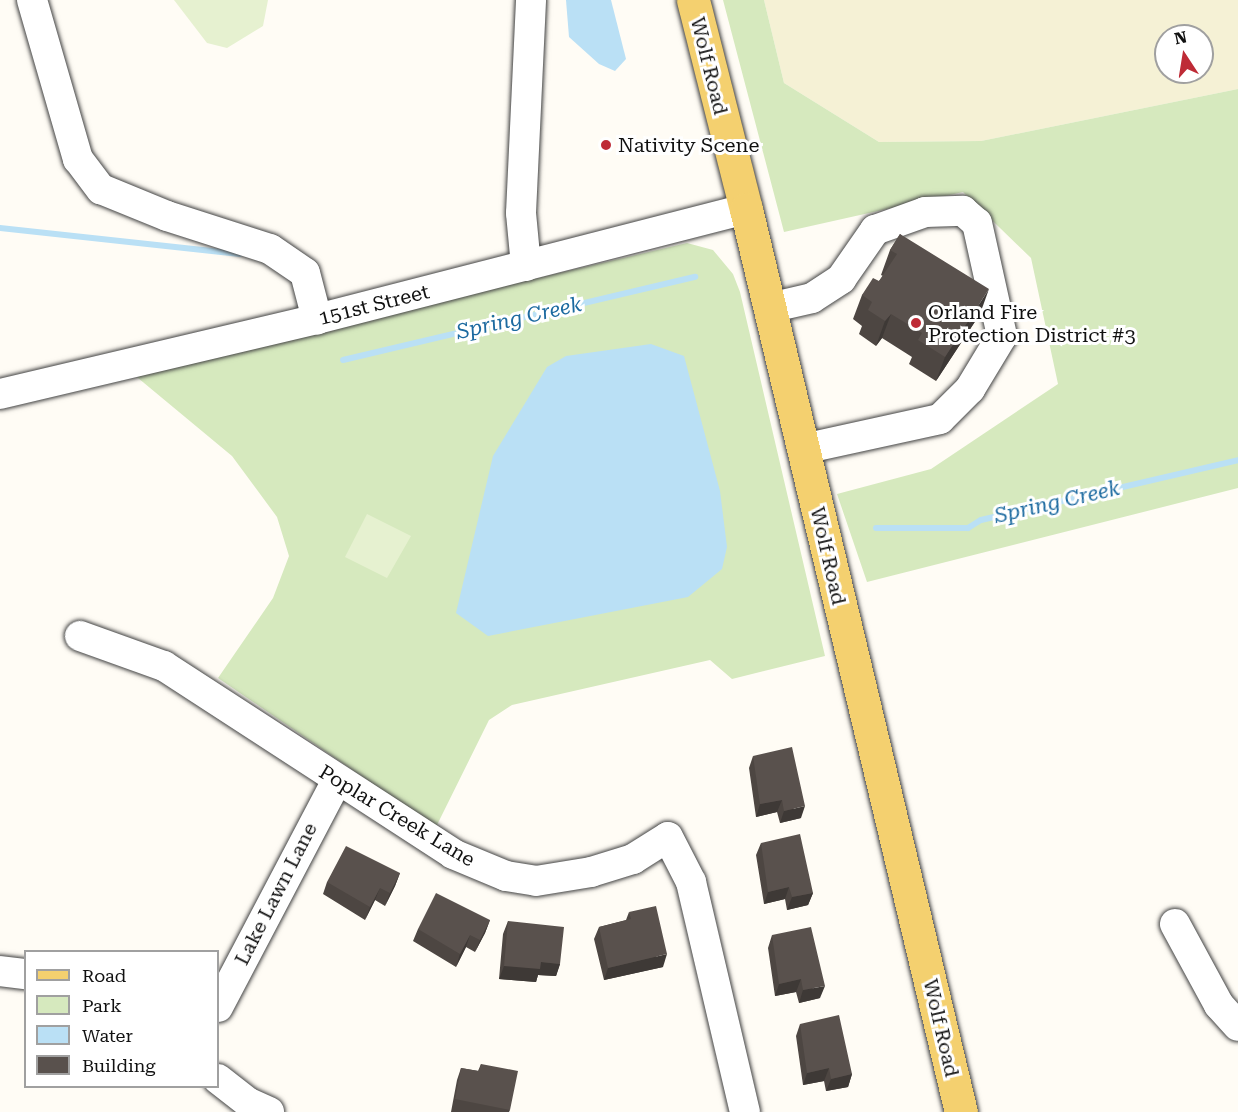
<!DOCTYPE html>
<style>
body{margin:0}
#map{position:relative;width:1238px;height:1112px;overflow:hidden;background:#fffcf5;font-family:"Roboto Serif",serif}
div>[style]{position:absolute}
.farmland>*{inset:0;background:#f5f1d5}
.green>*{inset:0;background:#d6e9be}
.pitch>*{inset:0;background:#e6f1d0}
.water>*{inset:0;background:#bae0f5}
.stream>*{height:6px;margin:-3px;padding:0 3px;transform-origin:3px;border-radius:3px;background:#bae0f5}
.roads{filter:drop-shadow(0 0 2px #444) drop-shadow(0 0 2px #444)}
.minor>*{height:30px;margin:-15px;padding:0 15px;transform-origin:15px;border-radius:15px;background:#fff}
.major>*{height:33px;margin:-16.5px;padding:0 16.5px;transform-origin:16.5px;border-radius:16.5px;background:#f4d06f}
.wall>*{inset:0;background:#4d4642}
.shaded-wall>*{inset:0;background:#3e3936}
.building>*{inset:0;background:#59514d}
.dots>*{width:16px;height:16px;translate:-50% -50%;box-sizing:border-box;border:3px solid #fff;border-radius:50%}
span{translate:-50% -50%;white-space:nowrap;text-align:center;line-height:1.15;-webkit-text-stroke:6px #fff;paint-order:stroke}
.street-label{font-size:20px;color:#111}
.poi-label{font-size:20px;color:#111}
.left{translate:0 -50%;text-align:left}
.water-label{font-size:21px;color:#1c6aa0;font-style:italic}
.legend{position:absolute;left:24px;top:950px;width:195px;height:138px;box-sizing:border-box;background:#fff;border:2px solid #a0a0a0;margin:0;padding:8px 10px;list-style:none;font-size:18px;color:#111}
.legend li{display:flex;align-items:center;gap:12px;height:30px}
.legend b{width:30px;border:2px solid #a0a0a0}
.north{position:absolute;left:1154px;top:24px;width:60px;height:60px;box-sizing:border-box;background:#fff;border:2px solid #a0a0a0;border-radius:50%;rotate:348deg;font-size:16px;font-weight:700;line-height:24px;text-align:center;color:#111}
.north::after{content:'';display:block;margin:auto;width:21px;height:27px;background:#be2b36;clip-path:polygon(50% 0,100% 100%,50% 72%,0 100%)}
</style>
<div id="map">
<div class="farmland">
<i style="clip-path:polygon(evenodd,764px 0,1238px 0,1238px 89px,981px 141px,879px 142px,784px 83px,764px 0,1166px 36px,1202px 36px,1202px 72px,1166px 72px,1166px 36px)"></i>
</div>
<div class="green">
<i style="clip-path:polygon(723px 0,764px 0,784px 83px,879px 142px,981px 141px,1238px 89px,1238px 488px,867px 582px,837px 494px,931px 469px,1058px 384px,1031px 258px,963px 192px,784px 232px)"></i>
<i style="clip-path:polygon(687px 243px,713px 250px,733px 274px,740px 292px,825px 656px,732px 679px,710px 660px,512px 705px,489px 720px,436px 827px,218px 678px,273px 598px,289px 556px,277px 517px,232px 456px,132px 373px)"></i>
</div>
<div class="pitch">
<i style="clip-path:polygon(174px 0,268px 0,263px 26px,227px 48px,207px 43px)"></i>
<i style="clip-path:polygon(367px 514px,411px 536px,387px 578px,345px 557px)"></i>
</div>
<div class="water">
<i style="clip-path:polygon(566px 0,611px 0,626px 59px,615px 71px,599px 64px,569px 37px)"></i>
<i style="clip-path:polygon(651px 344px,684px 356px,720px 491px,727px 547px,722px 569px,688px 597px,488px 636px,456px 613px,493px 456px,547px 367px,566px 356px)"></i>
</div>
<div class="stream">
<i style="left:0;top:228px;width:241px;rotate:6.2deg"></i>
<i style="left:343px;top:360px;width:362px;rotate:-13.3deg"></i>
<i style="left:876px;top:528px;width:92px"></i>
<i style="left:968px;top:528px;width:15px;rotate:-32deg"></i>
<i style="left:981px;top:520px;width:264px;rotate:-13.1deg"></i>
</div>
<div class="roads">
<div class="minor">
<i style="left:32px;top:0;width:166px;rotate:73.9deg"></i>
<i style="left:78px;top:159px;width:38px;rotate:53deg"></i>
<i style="left:101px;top:189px;width:71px;rotate:22.2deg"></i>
<i style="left:167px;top:216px;width:108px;rotate:17.8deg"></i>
<i style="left:270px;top:249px;width:42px;rotate:34.4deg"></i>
<i style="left:305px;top:273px;width:48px;rotate:75.4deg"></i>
<i style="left:526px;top:266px;width:53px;rotate:-95.4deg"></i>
<i style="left:521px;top:213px;width:213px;rotate:-87.3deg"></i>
<i style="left:769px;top:308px;width:44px;rotate:-13.1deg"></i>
<i style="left:812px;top:298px;width:35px;rotate:-33deg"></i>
<i style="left:841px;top:279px;width:60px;rotate:-55.2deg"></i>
<i style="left:875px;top:230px;width:53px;rotate:-19.8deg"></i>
<i style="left:925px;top:212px;width:38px;rotate:-2deg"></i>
<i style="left:963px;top:211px;width:18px;rotate:41deg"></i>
<i style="left:977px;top:223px;width:116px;rotate:77.5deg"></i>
<i style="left:1002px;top:336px;width:62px;rotate:121.1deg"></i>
<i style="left:970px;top:389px;width:42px;rotate:135deg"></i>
<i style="left:940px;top:419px;width:141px;rotate:167.7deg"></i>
<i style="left:0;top:394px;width:326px;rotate:-13.3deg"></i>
<i style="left:317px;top:319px;width:443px;rotate:-14.4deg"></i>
<i style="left:80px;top:636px;width:89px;rotate:19.7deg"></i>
<i style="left:164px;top:666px;width:345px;rotate:33deg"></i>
<i style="left:453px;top:854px;width:57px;rotate:22.5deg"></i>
<i style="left:506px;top:876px;width:30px;rotate:9deg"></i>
<i style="left:536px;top:881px;width:56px;rotate:-9.3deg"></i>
<i style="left:591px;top:872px;width:44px;rotate:-17.2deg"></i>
<i style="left:633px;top:859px;width:41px;rotate:-32.2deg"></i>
<i style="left:668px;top:837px;width:51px;rotate:62.9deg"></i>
<i style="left:691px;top:882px;width:236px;rotate:76.8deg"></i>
<i style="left:1175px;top:924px;width:92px;rotate:61.5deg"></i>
<i style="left:1219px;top:1005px;width:28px;rotate:48deg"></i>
<i style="left:0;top:971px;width:26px;rotate:7deg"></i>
<i style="left:218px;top:1007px;width:254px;rotate:-62.3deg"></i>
<i style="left:218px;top:1079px;width:39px;rotate:38deg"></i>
<i style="left:249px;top:1103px;width:22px;rotate:24deg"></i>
</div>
<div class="major">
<i style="left:693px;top:0;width:216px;rotate:75.8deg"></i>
<i style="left:746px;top:209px;width:928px;rotate:76.61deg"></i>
</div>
</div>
<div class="wall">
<i style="clip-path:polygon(900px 234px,980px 314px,936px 381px,909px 364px,912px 357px,882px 338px,876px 346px,859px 334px,862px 326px,853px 319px,862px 295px,879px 281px,883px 276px,881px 275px,890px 250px)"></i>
<i style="clip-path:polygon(753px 756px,801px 818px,780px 823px,777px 812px,756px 817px,749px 768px)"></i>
<i style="clip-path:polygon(761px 843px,813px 893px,808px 905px,787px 910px,785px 899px,764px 904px,756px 855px)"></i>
<i style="clip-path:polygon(400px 873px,395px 886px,385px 906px,375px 900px,365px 920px,323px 894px,327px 882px)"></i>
<i style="clip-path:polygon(629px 912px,663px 967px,604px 980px,594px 939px,599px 927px,626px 920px)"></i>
<i style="clip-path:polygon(490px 920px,485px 933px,475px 952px,466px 947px,456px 967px,413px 941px,418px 929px)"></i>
<i style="clip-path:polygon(508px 921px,560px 964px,556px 976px,538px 975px,536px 982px,499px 979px,503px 934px)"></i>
<i style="clip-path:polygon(772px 935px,820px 998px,799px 1003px,796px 992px,775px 996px,768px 948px)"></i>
<i style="clip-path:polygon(800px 1024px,852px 1074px,848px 1087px,826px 1091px,824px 1081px,803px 1085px,796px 1036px)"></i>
<i style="clip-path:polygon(481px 1064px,510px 1110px,509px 1112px,451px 1112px,457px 1080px,461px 1068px,478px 1071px)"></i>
</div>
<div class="shaded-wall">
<i style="clip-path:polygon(989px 289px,980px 314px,936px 381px,945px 357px)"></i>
<i style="clip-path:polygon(891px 314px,882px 338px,876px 346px,885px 321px)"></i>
<i style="clip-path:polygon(782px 800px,777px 812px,756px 817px,760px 804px)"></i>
<i style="clip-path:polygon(805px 806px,801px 818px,780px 823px,784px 811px)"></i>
<i style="clip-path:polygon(400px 873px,395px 886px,385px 906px,390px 893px)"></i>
<i style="clip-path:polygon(789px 887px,785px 899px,764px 904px,768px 892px)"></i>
<i style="clip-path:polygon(380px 888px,375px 900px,365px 920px,370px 907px)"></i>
<i style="clip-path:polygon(813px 893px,808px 905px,787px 910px,792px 897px)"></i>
<i style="clip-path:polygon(490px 920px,485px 933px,475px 952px,480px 940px)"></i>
<i style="clip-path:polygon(470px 935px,466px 947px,456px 967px,460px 954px)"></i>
<i style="clip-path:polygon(667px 954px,663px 967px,604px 980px,608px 968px)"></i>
<i style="clip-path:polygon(541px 962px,560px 964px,556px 976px,538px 975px,536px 982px,499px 979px,504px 966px)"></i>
<i style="clip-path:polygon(801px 979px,796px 992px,775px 996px,779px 984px)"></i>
<i style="clip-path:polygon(825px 986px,820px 998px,799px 1003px,803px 990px)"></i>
<i style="clip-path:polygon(829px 1068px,824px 1081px,803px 1085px,807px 1073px)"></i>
<i style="clip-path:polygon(852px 1074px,848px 1087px,826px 1091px,831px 1079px)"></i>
</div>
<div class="building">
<i style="clip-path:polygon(900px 234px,989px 289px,945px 357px,918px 340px,922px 333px,891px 314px,885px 321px,868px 310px,872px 302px,862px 295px,873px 278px,879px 281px,897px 254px,890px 250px)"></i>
<i style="clip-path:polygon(792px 747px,805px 806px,784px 811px,782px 800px,760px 804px,753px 756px)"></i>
<i style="clip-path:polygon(800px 834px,813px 893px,792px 897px,789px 887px,768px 892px,761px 843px)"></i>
<i style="clip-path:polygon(346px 846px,400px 873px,390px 893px,380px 888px,370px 907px,327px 882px)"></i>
<i style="clip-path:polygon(436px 893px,490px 920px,480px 940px,470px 935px,460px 954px,418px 929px)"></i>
<i style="clip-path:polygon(656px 906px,667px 954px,608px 968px,599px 927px,631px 919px,629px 912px)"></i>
<i style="clip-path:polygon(508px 921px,564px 927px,560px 964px,541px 962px,540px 969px,504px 966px)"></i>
<i style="clip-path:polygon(811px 927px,825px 986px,803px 990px,801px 979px,779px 984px,772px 935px)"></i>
<i style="clip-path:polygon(839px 1015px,852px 1074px,831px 1079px,829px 1068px,807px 1073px,800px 1024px)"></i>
<i style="clip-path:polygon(481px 1064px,518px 1071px,510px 1110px,455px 1099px,461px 1068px,479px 1071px)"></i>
</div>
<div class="dots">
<i style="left:606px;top:145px;background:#be2b36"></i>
<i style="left:916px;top:323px;background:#be2b36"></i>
</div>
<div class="street-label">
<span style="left:709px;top:66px;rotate:76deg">Wolf Road</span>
<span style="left:374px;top:305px;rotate:-14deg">151st Street</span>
<span style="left:828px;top:556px;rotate:77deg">Wolf Road</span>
<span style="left:397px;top:816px;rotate:31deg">Poplar Creek Lane</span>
<span style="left:276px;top:894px;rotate:-63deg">Lake Lawn Lane</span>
<span style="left:941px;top:1028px;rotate:77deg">Wolf Road</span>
</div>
<div class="poi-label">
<span class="left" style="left:618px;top:145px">Nativity Scene</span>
<span class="left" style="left:928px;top:324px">Orland Fire<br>Protection District #3</span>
</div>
<div class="water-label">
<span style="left:519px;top:318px;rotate:-13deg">Spring Creek</span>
<span style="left:1057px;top:502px;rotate:-13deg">Spring Creek</span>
</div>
<ul class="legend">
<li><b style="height:8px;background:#f4d06f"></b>Road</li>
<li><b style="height:16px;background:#d6e9be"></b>Park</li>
<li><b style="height:16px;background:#bae0f5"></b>Water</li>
<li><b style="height:16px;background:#59514d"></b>Building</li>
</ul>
<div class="north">N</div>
</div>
